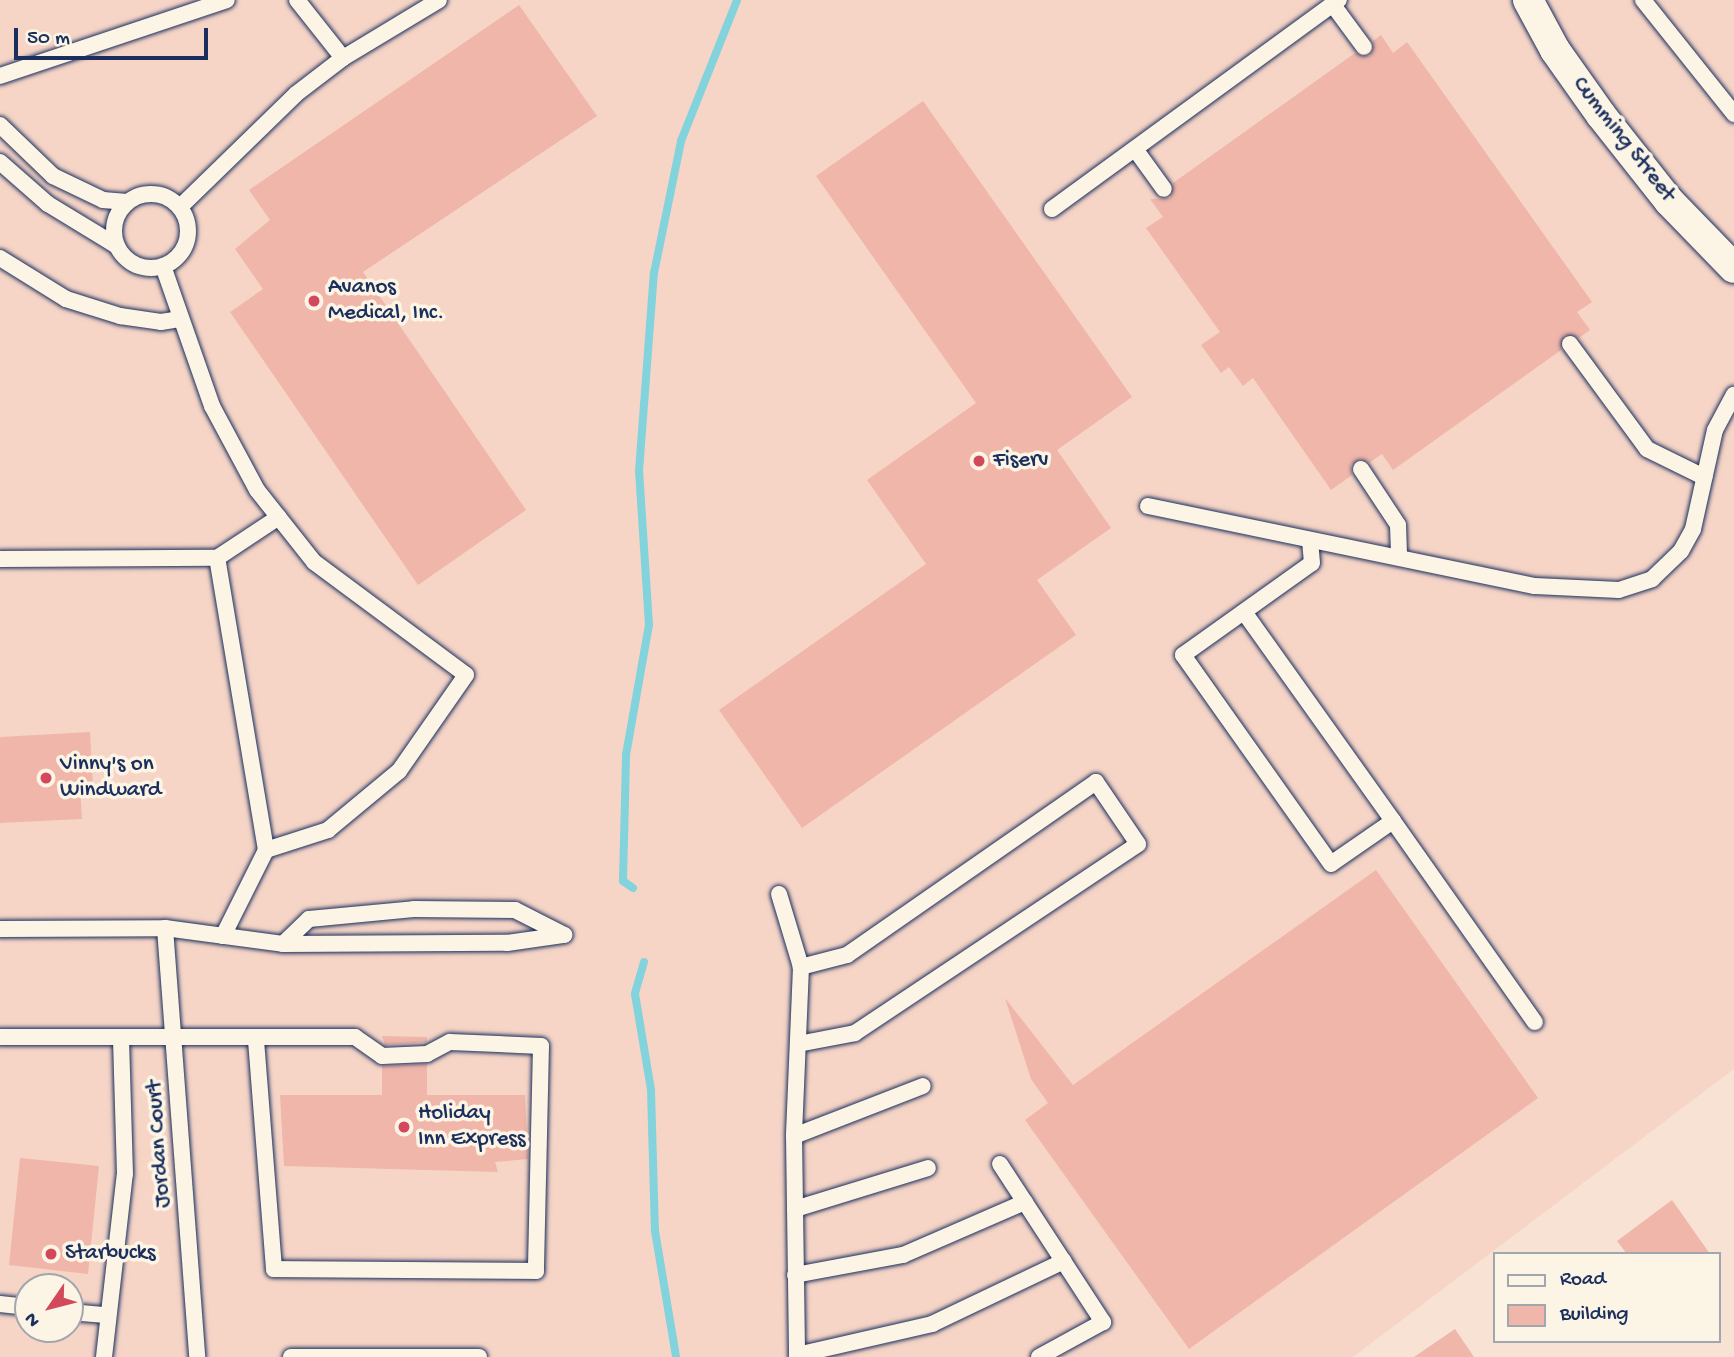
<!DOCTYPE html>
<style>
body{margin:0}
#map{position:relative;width:1734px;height:1357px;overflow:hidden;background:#f8e2d3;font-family:"Gochi Hand",sans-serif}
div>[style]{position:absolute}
.built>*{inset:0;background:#f6d5c7}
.stream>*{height:8px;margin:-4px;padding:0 4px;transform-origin:4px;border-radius:4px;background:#82d3dc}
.building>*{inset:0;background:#f0b6aa}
.roads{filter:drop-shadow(0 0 2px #1b2f5e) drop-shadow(0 0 2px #1b2f5e)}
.service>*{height:16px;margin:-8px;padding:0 8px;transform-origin:8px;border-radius:8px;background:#fcf5e5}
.service>.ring{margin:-8px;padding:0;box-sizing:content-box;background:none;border:16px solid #fcf5e5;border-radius:50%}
.minor>*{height:30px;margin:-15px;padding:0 15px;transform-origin:15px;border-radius:15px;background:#fcf5e5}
.dots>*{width:19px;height:19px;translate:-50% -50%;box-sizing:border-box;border:4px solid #fcf5e5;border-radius:50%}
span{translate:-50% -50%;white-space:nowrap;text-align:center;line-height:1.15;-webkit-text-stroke:7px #fcf5e5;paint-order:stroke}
.street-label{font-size:23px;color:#1b2f5e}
.poi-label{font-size:23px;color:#1b2f5e}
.left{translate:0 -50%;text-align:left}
.legend{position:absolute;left:1493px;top:1252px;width:228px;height:91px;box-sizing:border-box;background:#fcf5e5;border:2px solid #a2a6af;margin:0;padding:9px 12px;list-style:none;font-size:21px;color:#1b2f5e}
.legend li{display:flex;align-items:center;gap:14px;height:35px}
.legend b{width:35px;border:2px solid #a2a6af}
.north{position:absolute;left:14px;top:1273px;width:70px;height:70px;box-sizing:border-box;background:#fcf5e5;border:2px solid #a2a6af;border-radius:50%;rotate:235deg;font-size:19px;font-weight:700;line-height:28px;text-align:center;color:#1b2f5e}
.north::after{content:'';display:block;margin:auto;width:24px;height:32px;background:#d1495b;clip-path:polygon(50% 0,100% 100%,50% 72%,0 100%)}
.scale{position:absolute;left:14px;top:28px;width:194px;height:32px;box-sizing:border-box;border:4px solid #1b2f5e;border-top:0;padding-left:9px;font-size:21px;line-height:24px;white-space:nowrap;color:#1b2f5e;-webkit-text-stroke:5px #fcf5e5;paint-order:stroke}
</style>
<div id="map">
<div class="built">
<i style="clip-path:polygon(evenodd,0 0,1734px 0,1734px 1069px,1353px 1357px,0 1357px,0 0,28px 1287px,70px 1287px,70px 1329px,28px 1329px,28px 1287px)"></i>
</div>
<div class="stream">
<i style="left:633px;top:888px;width:12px;rotate:-145deg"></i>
<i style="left:623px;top:881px;width:126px;rotate:-88.6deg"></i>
<i style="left:626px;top:755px;width:132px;rotate:-80deg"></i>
<i style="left:649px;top:625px;width:154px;rotate:-93.7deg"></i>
<i style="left:639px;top:471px;width:199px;rotate:-85.7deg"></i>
<i style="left:654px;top:273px;width:135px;rotate:-78.4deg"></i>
<i style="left:681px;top:141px;width:152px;rotate:-68.3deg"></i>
<i style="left:644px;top:962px;width:33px;rotate:106deg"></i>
<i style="left:635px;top:994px;width:97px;rotate:80.5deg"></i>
<i style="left:651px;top:1090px;width:141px;rotate:88.4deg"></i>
<i style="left:655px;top:1231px;width:128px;rotate:80.5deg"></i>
</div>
<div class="building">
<i style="clip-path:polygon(519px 5px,597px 116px,363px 272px,526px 510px,418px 585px,230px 312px,263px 289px,235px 249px,270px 220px,249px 190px)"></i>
<i style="clip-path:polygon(1381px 35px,1393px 53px,1407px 42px,1592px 302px,1577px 312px,1590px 330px,1579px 338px,1564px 335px,1561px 350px,1393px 470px,1382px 454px,1369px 463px,1360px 459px,1351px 465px,1352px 475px,1331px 490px,1253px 378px,1243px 386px,1229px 367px,1221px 373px,1201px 345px,1220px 332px,1146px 228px,1163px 217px,1150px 199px,1170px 198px,1173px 183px,1355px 53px,1370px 56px,1373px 41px)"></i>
<i style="clip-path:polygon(923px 101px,1132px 397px,1057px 450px,1111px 528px,1037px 580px,1076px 635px,802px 828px,719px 710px,926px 564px,867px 480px,976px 403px,816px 176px)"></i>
<i style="clip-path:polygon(90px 732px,93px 786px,80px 787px,82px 819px,0 823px,0 737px)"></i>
<i style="clip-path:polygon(1376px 870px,1538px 1098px,1189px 1349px,1025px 1120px,1048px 1103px,1031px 1079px,1005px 998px,1073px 1085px)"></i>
<i style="clip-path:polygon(382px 1036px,427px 1037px,427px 1042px,385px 1045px)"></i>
<i style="clip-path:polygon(427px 1064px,427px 1095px,525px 1095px,528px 1159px,495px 1162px,498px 1172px,284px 1166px,280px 1095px,382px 1095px,382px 1066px)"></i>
<i style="clip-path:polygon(20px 1158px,99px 1166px,88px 1274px,9px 1265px)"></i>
<i style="clip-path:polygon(1672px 1200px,1710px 1254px,1627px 1254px,1617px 1241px)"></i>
<i style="clip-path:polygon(1455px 1329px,1474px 1357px,1414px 1357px)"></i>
</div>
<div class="roads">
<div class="service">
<i style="left:297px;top:0;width:74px;rotate:51.6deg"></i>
<i style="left:1643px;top:0;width:146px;rotate:51.4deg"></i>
<i style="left:1333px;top:5px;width:52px;rotate:53.6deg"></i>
<i style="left:0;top:76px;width:239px;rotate:-18.5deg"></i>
<i style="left:0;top:125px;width:74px;rotate:43.9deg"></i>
<i style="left:53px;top:176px;width:55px;rotate:25.6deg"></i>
<i style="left:103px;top:200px;width:24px;rotate:5deg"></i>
<i style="left:1135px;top:149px;width:49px;rotate:54.1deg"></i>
<i style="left:0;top:162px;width:64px;rotate:41.2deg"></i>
<i style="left:48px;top:204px;width:81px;rotate:31.3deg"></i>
<i class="ring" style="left:114px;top:194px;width:58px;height:58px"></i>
<i style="left:180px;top:207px;width:162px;rotate:-44.2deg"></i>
<i style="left:296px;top:94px;width:59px;rotate:-37.5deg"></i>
<i style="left:343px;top:58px;width:112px;rotate:-31.1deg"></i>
<i style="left:1052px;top:209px;width:355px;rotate:-36.1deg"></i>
<i style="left:0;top:258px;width:78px;rotate:31.8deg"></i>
<i style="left:66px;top:299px;width:57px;rotate:17.5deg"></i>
<i style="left:120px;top:316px;width:41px;rotate:8.3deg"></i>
<i style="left:161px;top:322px;width:20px;rotate:-9deg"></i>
<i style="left:163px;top:266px;width:148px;rotate:70.7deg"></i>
<i style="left:212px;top:406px;width:95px;rotate:61.8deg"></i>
<i style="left:257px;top:490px;width:92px;rotate:51.6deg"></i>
<i style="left:314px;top:562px;width:189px;rotate:36.6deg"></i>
<i style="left:466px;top:675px;width:117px;rotate:124.9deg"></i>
<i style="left:399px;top:771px;width:92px;rotate:140.3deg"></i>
<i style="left:328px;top:830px;width:65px;rotate:162.1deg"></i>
<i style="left:266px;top:850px;width:296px;rotate:-99.5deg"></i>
<i style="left:1570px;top:344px;width:130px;rotate:53.7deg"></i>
<i style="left:1647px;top:449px;width:64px;rotate:26.2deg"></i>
<i style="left:1361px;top:469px;width:67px;rotate:56.5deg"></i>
<i style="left:1398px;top:525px;width:32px;rotate:88deg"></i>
<i style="left:1148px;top:506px;width:395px;rotate:11.7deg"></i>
<i style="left:1535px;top:586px;width:84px;rotate:2.7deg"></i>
<i style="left:1619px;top:590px;width:35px;rotate:-18deg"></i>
<i style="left:1652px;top:579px;width:40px;rotate:-44deg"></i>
<i style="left:1681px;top:551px;width:25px;rotate:-61deg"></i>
<i style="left:1693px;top:529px;width:101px;rotate:-77.5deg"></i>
<i style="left:1715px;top:430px;width:40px;rotate:-62deg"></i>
<i style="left:0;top:559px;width:217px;rotate:-0.3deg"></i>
<i style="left:217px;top:558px;width:74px;rotate:-33.5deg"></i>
<i style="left:1244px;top:612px;width:257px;rotate:54.5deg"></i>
<i style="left:1393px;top:821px;width:75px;rotate:145.3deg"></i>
<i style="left:1331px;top:864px;width:256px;rotate:-125.3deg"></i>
<i style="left:1183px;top:655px;width:158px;rotate:-35.5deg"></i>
<i style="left:1312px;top:563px;width:23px;rotate:-95deg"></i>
<i style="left:1393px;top:821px;width:246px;rotate:54.8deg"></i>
<i style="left:779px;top:894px;width:76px;rotate:73.2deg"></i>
<i style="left:801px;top:967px;width:169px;rotate:92.4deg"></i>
<i style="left:794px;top:1136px;width:221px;rotate:89.2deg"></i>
<i style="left:165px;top:928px;width:430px;rotate:85.7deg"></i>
<i style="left:0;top:929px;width:165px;rotate:-0.3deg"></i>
<i style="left:165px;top:928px;width:119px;rotate:7.7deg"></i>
<i style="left:283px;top:944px;width:224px;rotate:-0.3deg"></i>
<i style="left:507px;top:943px;width:58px;rotate:-8deg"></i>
<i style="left:223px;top:936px;width:96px;rotate:-63.4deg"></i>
<i style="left:283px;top:944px;width:36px;rotate:-44deg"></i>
<i style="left:309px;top:919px;width:105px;rotate:-5.4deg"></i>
<i style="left:414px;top:909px;width:101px;rotate:0.6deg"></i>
<i style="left:515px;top:910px;width:55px;rotate:27deg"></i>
<i style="left:0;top:1037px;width:355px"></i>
<i style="left:355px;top:1037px;width:33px;rotate:35deg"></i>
<i style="left:382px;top:1056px;width:45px;rotate:-2.5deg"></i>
<i style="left:427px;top:1054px;width:26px;rotate:-28deg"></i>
<i style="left:450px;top:1042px;width:91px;rotate:2.5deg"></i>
<i style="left:541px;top:1046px;width:225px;rotate:91.3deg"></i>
<i style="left:536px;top:1271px;width:262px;rotate:-179.6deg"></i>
<i style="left:274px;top:1269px;width:231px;rotate:-94.5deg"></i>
<i style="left:798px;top:1044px;width:58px;rotate:-10.9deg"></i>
<i style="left:855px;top:1033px;width:340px;rotate:-33.7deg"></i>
<i style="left:1138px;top:844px;width:75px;rotate:-124.1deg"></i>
<i style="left:1096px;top:782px;width:303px;rotate:145.2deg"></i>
<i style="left:847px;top:955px;width:48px;rotate:165.4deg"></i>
<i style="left:794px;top:1136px;width:138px;rotate:-21.2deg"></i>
<i style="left:1000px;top:1164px;width:189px;rotate:56.9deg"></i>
<i style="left:1103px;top:1322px;width:73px;rotate:151.3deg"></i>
<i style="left:795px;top:1209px;width:139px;rotate:-17.1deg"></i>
<i style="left:795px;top:1275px;width:110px;rotate:-10.5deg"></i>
<i style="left:903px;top:1255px;width:133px;rotate:-23.5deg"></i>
<i style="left:0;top:1304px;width:28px;rotate:6deg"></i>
<i style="left:70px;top:1312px;width:36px;rotate:5deg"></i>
<i style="left:797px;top:1355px;width:139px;rotate:-12.9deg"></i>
<i style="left:932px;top:1324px;width:146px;rotate:-25.5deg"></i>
<i style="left:104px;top:1357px;width:184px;rotate:-83.5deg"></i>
<i style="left:125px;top:1174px;width:137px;rotate:-91.7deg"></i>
<i style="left:291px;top:1357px;width:188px"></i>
</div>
<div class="minor">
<i style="left:1528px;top:0;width:57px;rotate:61.6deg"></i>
<i style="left:1555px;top:50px;width:80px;rotate:54.7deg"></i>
<i style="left:1601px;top:115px;width:110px;rotate:51.7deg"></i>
<i style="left:1669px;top:201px;width:93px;rotate:45.9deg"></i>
</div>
</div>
<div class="dots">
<i style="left:314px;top:301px;background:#d1495b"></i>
<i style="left:979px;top:461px;background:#d1495b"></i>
<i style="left:46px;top:778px;background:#d1495b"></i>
<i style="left:404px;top:1127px;background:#d1495b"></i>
<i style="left:51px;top:1254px;background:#d1495b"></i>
</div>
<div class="street-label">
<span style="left:1623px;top:140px;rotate:52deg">Cumming Street</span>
<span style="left:160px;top:1144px;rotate:-94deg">Jordan Court</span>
</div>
<div class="poi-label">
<span class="left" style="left:328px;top:301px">Avanos<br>Medical, Inc.</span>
<span class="left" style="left:993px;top:461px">Fiserv</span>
<span class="left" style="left:60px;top:778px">Vinny's on<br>Windward</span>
<span class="left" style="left:418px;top:1127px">Holiday<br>Inn Express</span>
<span class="left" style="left:65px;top:1254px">Starbucks</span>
</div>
<ul class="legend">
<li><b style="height:9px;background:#fcf5e5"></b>Road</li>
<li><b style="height:19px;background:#f0b6aa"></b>Building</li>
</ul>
<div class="north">N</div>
<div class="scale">50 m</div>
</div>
